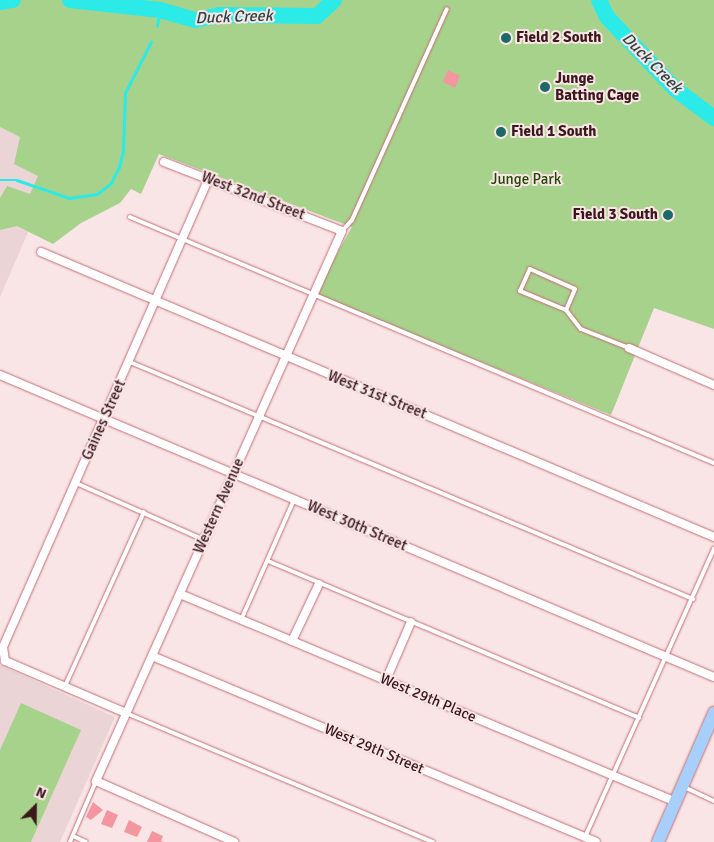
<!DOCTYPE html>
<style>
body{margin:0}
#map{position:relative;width:714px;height:842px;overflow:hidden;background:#f9e5e6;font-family:Signika,sans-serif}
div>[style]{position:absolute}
.built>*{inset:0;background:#ead4d5}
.green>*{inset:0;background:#a7d28b}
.stream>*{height:2.5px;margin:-1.25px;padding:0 1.25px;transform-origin:1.25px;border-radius:1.25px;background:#2ceae8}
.river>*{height:16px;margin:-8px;padding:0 8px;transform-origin:8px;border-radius:8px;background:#2ceae8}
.building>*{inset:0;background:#f3969f}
.roads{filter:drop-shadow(0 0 1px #c36e77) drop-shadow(0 0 1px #c36e77)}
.service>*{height:4px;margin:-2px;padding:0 2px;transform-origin:2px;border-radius:2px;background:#fff}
.minor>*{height:8px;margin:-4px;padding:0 4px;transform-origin:4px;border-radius:4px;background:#fff}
.trunk>*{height:12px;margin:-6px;padding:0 6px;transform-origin:6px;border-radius:6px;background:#a8cefa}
.dots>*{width:14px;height:14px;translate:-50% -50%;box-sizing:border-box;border:2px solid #f9e5e6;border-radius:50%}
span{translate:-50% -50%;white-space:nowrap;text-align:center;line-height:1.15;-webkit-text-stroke:4px #f9e5e6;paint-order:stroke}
.poi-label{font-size:15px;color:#3a181c;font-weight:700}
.left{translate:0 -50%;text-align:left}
.right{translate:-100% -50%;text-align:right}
.park-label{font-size:15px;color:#234600}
.street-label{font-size:15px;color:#3a181c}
.water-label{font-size:16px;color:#2a4646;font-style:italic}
.north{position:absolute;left:10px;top:782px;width:50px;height:50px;-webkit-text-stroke:4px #f9e5e6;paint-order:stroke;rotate:23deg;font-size:14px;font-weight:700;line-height:20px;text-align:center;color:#3a181c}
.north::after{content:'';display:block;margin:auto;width:18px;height:22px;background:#3a181c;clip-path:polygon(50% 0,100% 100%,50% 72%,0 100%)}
</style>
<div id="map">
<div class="built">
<i style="clip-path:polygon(0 127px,61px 156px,0 297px)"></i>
<i style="clip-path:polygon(0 665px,115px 717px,60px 842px,0 842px)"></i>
</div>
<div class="green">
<i style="clip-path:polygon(0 0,714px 0,714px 329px,654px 308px,611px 415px,314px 294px,352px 227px,159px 154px,141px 194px,131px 189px,120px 203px,81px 223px,53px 244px,17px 226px,0 230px,0 198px,7px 186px,30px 194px,38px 176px,14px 164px,20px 137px,0 127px)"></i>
<i style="clip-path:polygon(21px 703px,81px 730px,31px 842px,0 842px,0 750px)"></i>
</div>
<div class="stream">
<i style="left:157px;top:26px;width:16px;rotate:-79deg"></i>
<i style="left:0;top:180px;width:17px"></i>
<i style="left:17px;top:180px;width:55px;rotate:19.1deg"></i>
<i style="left:69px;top:198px;width:28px;rotate:-8deg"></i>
<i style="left:97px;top:194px;width:18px;rotate:-38deg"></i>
<i style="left:111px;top:183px;width:18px;rotate:-63deg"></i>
<i style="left:119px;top:167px;width:16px;rotate:-76deg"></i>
<i style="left:123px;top:151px;width:58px;rotate:-88deg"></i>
<i style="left:125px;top:93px;width:57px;rotate:-63deg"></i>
</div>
<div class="river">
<i style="left:70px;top:0;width:91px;rotate:6.3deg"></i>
<i style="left:160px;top:10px;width:36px;rotate:16deg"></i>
<i style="left:195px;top:20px;width:25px;rotate:-11deg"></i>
<i style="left:220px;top:15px;width:97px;rotate:0.6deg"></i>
<i style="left:317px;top:16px;width:23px;rotate:-43deg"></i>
<i style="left:599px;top:0;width:19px;rotate:65deg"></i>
<i style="left:607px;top:17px;width:99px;rotate:46.6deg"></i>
<i style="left:675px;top:89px;width:49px;rotate:36.6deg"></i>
<i style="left:0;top:2px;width:13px;rotate:-9deg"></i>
</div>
<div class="building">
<i style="clip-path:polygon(448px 70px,460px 76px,455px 88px,443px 82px)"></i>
<i style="clip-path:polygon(93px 802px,103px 810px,91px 820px,86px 817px)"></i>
<i style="clip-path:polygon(107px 810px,118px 815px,112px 828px,101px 824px)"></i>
<i style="clip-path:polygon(129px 820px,142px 827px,137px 837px,124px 832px)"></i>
<i style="clip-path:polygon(152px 831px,163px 836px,161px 841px,164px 842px,147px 842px)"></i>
</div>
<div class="roads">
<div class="service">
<i style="left:130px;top:217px;width:634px;rotate:22.84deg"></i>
<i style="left:342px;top:231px;width:15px;rotate:-48deg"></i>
<i style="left:352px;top:220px;width:231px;rotate:-65.8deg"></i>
<i style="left:566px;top:310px;width:50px;rotate:-157.6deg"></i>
<i style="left:520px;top:291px;width:24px;rotate:-66deg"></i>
<i style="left:530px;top:269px;width:49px;rotate:24deg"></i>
<i style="left:575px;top:289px;width:23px;rotate:113deg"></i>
<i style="left:566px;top:310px;width:24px;rotate:52deg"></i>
<i style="left:581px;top:329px;width:52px;rotate:21.6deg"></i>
<i style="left:130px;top:362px;width:611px;rotate:22.83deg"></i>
<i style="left:76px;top:483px;width:140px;rotate:24deg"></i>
<i style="left:268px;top:561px;width:403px;rotate:22.9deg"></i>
<i style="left:241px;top:620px;width:131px;rotate:-66.2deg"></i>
<i style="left:65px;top:686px;width:191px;rotate:-65.6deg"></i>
<i style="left:126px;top:713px;width:333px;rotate:22.8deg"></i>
<i style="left:684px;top:787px;width:33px;rotate:25deg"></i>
<i style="left:73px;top:836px;width:14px;rotate:25deg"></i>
<i style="left:585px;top:837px;width:316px;rotate:-65.9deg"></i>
<i style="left:70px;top:842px;width:66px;rotate:-66.9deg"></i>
</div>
<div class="minor">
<i style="left:164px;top:162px;width:191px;rotate:21.2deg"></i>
<i style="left:342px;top:231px;width:603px;rotate:114.1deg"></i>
<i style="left:96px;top:781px;width:151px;rotate:23.8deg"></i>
<i style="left:41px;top:252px;width:731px;rotate:22.95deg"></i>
<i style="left:629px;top:348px;width:93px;rotate:23.5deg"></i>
<i style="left:0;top:375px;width:775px;rotate:22.93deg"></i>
<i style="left:180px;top:594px;width:538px;rotate:22.75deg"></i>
<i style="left:292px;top:641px;width:63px;rotate:-64.7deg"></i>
<i style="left:152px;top:656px;width:481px;rotate:22.7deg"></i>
<i style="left:386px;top:680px;width:63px;rotate:-66.7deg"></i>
<i style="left:126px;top:713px;width:132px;rotate:-156.7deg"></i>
<i style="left:5px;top:661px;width:14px;rotate:-98deg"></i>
<i style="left:3px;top:647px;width:510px;rotate:-66.3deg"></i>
</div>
<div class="trunk">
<i style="left:658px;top:842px;width:141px;rotate:-66.5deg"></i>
</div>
</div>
<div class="dots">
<i style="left:506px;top:38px;background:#1c6968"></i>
<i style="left:545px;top:87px;background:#1c6968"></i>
<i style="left:501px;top:132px;background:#1c6968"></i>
<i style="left:668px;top:215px;background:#1c6968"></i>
</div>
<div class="poi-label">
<span class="left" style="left:516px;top:38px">Field 2 South</span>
<span class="left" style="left:555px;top:87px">Junge<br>Batting Cage</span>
<span class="left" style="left:511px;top:132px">Field 1 South</span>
<span class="right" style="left:658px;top:215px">Field 3 South</span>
</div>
<div class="park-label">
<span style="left:526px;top:180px">Junge Park</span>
</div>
<div class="street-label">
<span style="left:253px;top:196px;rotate:21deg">West 32nd Street</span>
<span style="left:377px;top:395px;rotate:22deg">West 31st Street</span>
<span style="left:104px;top:420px;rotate:-66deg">Gaines Street</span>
<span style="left:219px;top:506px;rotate:-66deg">Western Avenue</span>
<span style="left:357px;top:526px;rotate:23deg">West 30th Street</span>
<span style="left:428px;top:698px;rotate:23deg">West 29th Place</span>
<span style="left:374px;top:749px;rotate:23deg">West 29th Street</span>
</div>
<div class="water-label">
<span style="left:234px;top:17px;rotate:-2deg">Duck Creek</span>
<span style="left:652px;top:63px;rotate:45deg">Duck Creek</span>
</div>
<div class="north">N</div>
</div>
